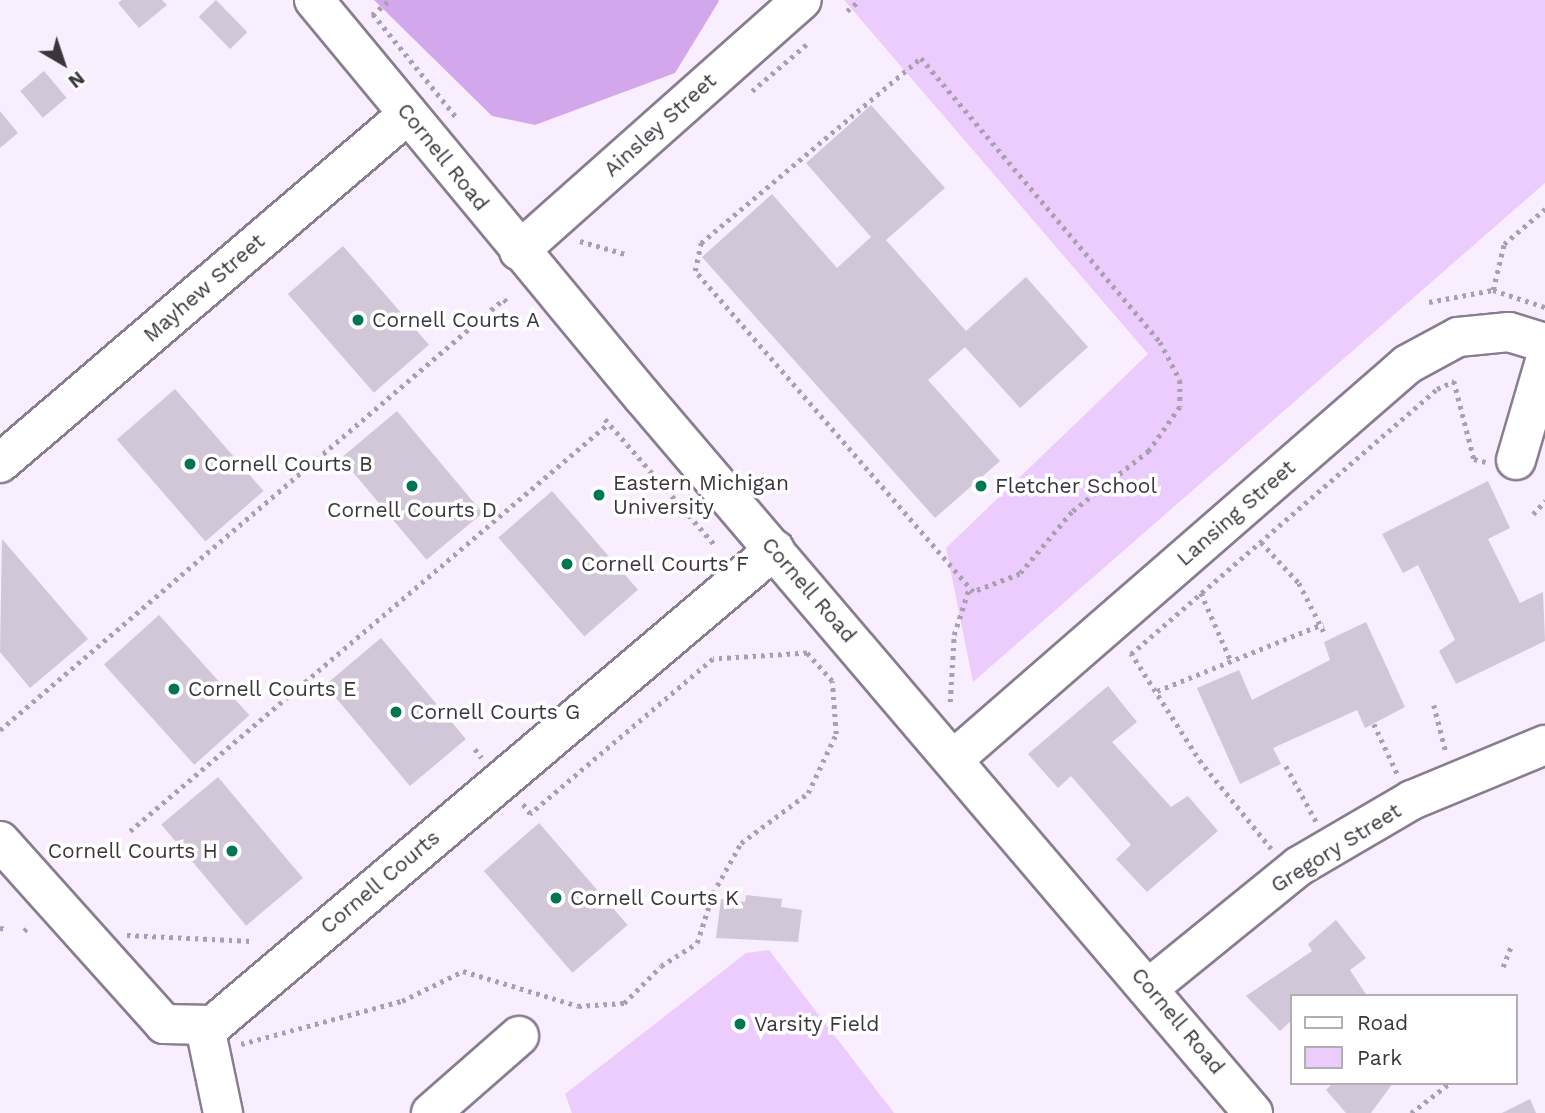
<!DOCTYPE html>
<style>
body{margin:0}
#map{position:relative;width:1545px;height:1113px;overflow:hidden;background:#f8eefe;font-family:"Work Sans",sans-serif}
div>[style]{position:absolute}
[style*='--x']{left:calc(var(--x)*1px);top:calc(var(--y)*1px);width:calc(var(--w)*1px);rotate:calc(var(--a)*1deg)}
.green>*{inset:0;background:#ecccfd}
.forest>*{inset:0;background:#d3a7eb}
.building>*{inset:0;background:#d2c6d9;transform-origin:0 0}
.path>*{height:4.5px;margin-top:-2.25px;transform-origin:0;background:repeating-linear-gradient(90deg,#a8a0ad 0 3.5px,transparent 0 8.5px)}
.roads{filter:drop-shadow(2px 0 #897d8f) drop-shadow(-2px 0 #897d8f) drop-shadow(0 2px #897d8f) drop-shadow(0 -2px #897d8f)}
.minor>*{height:38px;margin:-19px;padding:0 19px;transform-origin:19px;border-radius:19px;background:#fff}
.dots>*{width:19px;height:19px;translate:-50% -50%;box-sizing:border-box;border:4px solid #fff;border-radius:50%}
span{translate:-50% -50%;white-space:nowrap;text-align:center;line-height:1.15;-webkit-text-stroke:7px #fff;paint-order:stroke}
.street-label{font-size:21px;color:#3b363e}
.poi-label{font-size:21px;color:#3b363e}
.left{translate:0 -50%;text-align:left}
.right{translate:-100% -50%;text-align:right}
.legend{position:absolute;left:1290px;top:994px;width:228px;height:91px;box-sizing:border-box;background:#fff;border:2px solid #b1afb2;margin:0;padding:9px 12px;list-style:none;font-size:21px;color:#3b363e}
.legend li{display:flex;align-items:center;gap:14px;height:35px}
.legend b{width:35px;border:2px solid #b1afb2}
.north{position:absolute;left:28px;top:28px;width:70px;height:70px;-webkit-text-stroke:5px #fff;paint-order:stroke;rotate:141deg;font-size:19px;font-weight:700;line-height:28px;text-align:center;color:#3b363e}
.north::after{content:'';display:block;margin:auto;width:24px;height:32px;background:#3b363e;clip-path:polygon(50% 0,100% 100%,50% 72%,0 100%)}
</style>
<div id="map">
<div class="green">
<i style="clip-path:polygon(844px 0,1545px 0,1545px 183px,973px 682px,946px 548px,1148px 354px)"></i>
<i style="clip-path:polygon(769px 950px,894px 1113px,572px 1113px,565px 1094px,746px 953px)"></i>
</div>
<div class="forest">
<i style="clip-path:polygon(374px 0,718px 0,719px 1px,675px 73px,535px 125px,492px 116px)"></i>
</div>
<div class="building">
<i style="clip-path:polygon(122px 0,162px 0,167px 5px,139px 28px,118px 3px)"></i>
<i style="left:216px;top:0;width:45px;height:24px;rotate:46deg"></i>
<i style="left:44px;top:71px;width:35px;height:31px;rotate:50deg"></i>
<i style="clip-path:polygon(871px 105px,945px 188px,886px 240px,966px 331px,1026px 277px,1088px 347px,1020px 408px,965px 347px,928px 380px,1000px 461px,935px 518px,702px 257px,772px 194px,837px 268px,871px 237px,806px 163px)"></i>
<i style="clip-path:polygon(0 111px,18px 133px,0 148px)"></i>
<i style="left:343px;top:246px;width:131px;height:73px;rotate:49deg"></i>
<i style="left:175px;top:389px;width:135px;height:77px;rotate:49deg"></i>
<i style="left:397px;top:411px;width:133px;height:73px;rotate:50deg"></i>
<i style="clip-path:polygon(1488px 481px,1510px 528px,1488px 539px,1520px 603px,1543px 592px,1545px 641px,1456px 684px,1439px 651px,1455px 640px,1418px 565px,1403px 573px,1382px 534px)"></i>
<i style="left:552px;top:491px;width:131px;height:71px;rotate:49deg"></i>
<i style="clip-path:polygon(2px 539px,88px 639px,30px 688px,0 652px)"></i>
<i style="left:159px;top:615px;width:135px;height:74px;rotate:48deg"></i>
<i style="clip-path:polygon(1366px 622px,1405px 707px,1365px 728px,1357px 710px,1273px 748px,1281px 764px,1240px 784px,1197px 688px,1239px 670px,1252px 700px,1330px 660px,1324px 642px)"></i>
<i style="left:381px;top:638px;width:132px;height:73px;rotate:50deg"></i>
<i style="clip-path:polygon(1108px 686px,1137px 722px,1112px 742px,1171px 807px,1188px 796px,1218px 831px,1147px 892px,1116px 859px,1131px 845px,1071px 776px,1058px 788px,1028px 754px)"></i>
<i style="left:218px;top:777px;width:132px;height:74px;rotate:50deg"></i>
<i style="left:539px;top:823px;width:135px;height:73px;rotate:49deg"></i>
<i style="clip-path:polygon(746px 895px,782px 899px,781px 907px,802px 910px,798px 942px,716px 938px,721px 899px,745px 902px)"></i>
<i style="clip-path:polygon(1336px 920px,1366px 958px,1350px 970px,1367px 996px,1291px 996px,1291px 1021px,1280px 1031px,1246px 996px,1312px 951px,1308px 944px)"></i>
<i style="clip-path:polygon(1333px 1083px,1393px 1083px,1371px 1113px,1346px 1113px,1326px 1090px)"></i>
<i style="clip-path:polygon(1530px 1099px,1536px 1113px,1502px 1113px)"></i>
</div>
<div class="path">
<i style="--x:847;--y:11;--w:17;--a:-40"></i>
<i style="--x:373;--y:14;--w:134;--a:51.1"></i>
<i style="--x:372;--y:15;--w:23;--a:-40"></i>
<i style="--x:921;--y:58;--w:371;--a:49.9"></i>
<i style="--x:1160;--y:342;--w:43;--a:62.2"></i>
<i style="--x:1180;--y:380;--w:27;--a:90"></i>
<i style="--x:1180;--y:407;--w:54;--a:125.2"></i>
<i style="--x:1149;--y:451;--w:98;--a:141.6"></i>
<i style="--x:1072;--y:512;--w:81;--a:130"></i>
<i style="--x:1020;--y:574;--w:50;--a:159"></i>
<i style="--x:973;--y:592;--w:425;--a:-130.9"></i>
<i style="--x:695;--y:271;--w:29;--a:-78"></i>
<i style="--x:701;--y:243;--w:287;--a:-40.1"></i>
<i style="--x:752;--y:91;--w:74;--a:-40.6"></i>
<i style="--x:580;--y:241;--w:47;--a:16.1"></i>
<i style="--x:1493;--y:290;--w:47;--a:-76.6"></i>
<i style="--x:1504;--y:244;--w:54;--a:-40.5"></i>
<i style="--x:1429;--y:302;--w:65;--a:-10.6"></i>
<i style="--x:1493;--y:290;--w:55;--a:18.1"></i>
<i style="--x:605;--y:419;--w:166;--a:48.9"></i>
<i style="--x:1533;--y:514;--w:18;--a:-47"></i>
<i style="--x:1261;--y:542;--w:56;--a:47.2"></i>
<i style="--x:1299;--y:583;--w:59;--a:63"></i>
<i style="--x:1201;--y:593;--w:74;--a:66.2"></i>
<i style="--x:1157;--y:691;--w:179;--a:-22"></i>
<i style="--x:950;--y:702;--w:67;--a:-86.6"></i>
<i style="--x:954;--y:635;--w:49;--a:-72.3"></i>
<i style="--x:1434;--y:705;--w:49;--a:75.7"></i>
<i style="--x:1374;--y:724;--w:56;--a:64.8"></i>
<i style="--x:0;--y:730;--w:663;--a:-40.54"></i>
<i style="--x:504;--y:299;--w:6;--a:45"></i>
<i style="--x:475;--y:749;--w:11;--a:52"></i>
<i style="--x:1286;--y:766;--w:63;--a:61.4"></i>
<i style="--x:130;--y:831;--w:629;--a:-40.42"></i>
<i style="--x:1271;--y:849;--w:111;--a:-129.1"></i>
<i style="--x:1201;--y:763;--w:130;--a:-122.7"></i>
<i style="--x:1131;--y:654;--w:405;--a:-40.9"></i>
<i style="--x:1437;--y:389;--w:19;--a:-25"></i>
<i style="--x:1454;--y:381;--w:81;--a:75.6"></i>
<i style="--x:1474;--y:459;--w:12;--a:14"></i>
<i style="--x:0;--y:928;--w:7;--a:8"></i>
<i style="--x:24;--y:931;--w:6;--a:-45"></i>
<i style="--x:127;--y:935;--w:125;--a:2.7"></i>
<i style="--x:1503;--y:967;--w:25;--a:-69"></i>
<i style="--x:241;--y:1044;--w:167;--a:-15"></i>
<i style="--x:402;--y:1001;--w:68;--a:-26.2"></i>
<i style="--x:463;--y:971;--w:120;--a:16.9"></i>
<i style="--x:578;--y:1006;--w:46;--a:-3.7"></i>
<i style="--x:624;--y:1003;--w:52;--a:-45"></i>
<i style="--x:661;--y:966;--w:43;--a:-32.6"></i>
<i style="--x:697;--y:943;--w:52;--a:-72.3"></i>
<i style="--x:713;--y:893;--w:57;--a:-60.8"></i>
<i style="--x:741;--y:843;--w:84;--a:-36.7"></i>
<i style="--x:808;--y:793;--w:65;--a:-64.6"></i>
<i style="--x:836;--y:734;--w:53;--a:-94.3"></i>
<i style="--x:832;--y:681;--w:38;--a:-132"></i>
<i style="--x:807;--y:653;--w:94;--a:176.3"></i>
<i style="--x:713;--y:659;--w:240;--a:139.7"></i>
<i style="--x:530;--y:814;--w:15;--a:-127"></i>
<i style="--x:1411;--y:1113;--w:49;--a:-37.6"></i>
</div>
<div class="roads">
<div class="minor">
<i style="--x:314;--y:0;--w:514;--a:50.37"></i>
<i style="--x:642;--y:396;--w:942;--a:49.56"></i>
<i style="--x:519;--y:251;--w:378;--a:-41.6"></i>
<i style="--x:1516;--y:460;--w:103;--a:-73.7"></i>
<i style="--x:0;--y:463;--w:537;--a:-40.54"></i>
<i style="--x:955;--y:758;--w:600;--a:-41.02"></i>
<i style="--x:1408;--y:364;--w:57;--a:-28.4"></i>
<i style="--x:1458;--y:337;--w:51;--a:-5.6"></i>
<i style="--x:1509;--y:332;--w:38;--a:17"></i>
<i style="--x:0;--y:841;--w:246;--a:48.1"></i>
<i style="--x:164;--y:1024;--w:49;--a:1.2"></i>
<i style="--x:213;--y:1025;--w:736;--a:-40.26"></i>
<i style="--x:1150;--y:987;--w:192;--a:-39.1"></i>
<i style="--x:1299;--y:866;--w:131;--a:-30.3"></i>
<i style="--x:1412;--y:800;--w:144;--a:-22.5"></i>
<i style="--x:205;--y:1027;--w:88;--a:78.2"></i>
<i style="--x:431;--y:1113;--w:117;--a:-41.2"></i>
</div>
</div>
<div class="dots">
<i style="left:358px;top:320px;background:#007652"></i>
<i style="left:190px;top:464px;background:#007652"></i>
<i style="left:412px;top:486px;background:#007652"></i>
<i style="left:981px;top:486px;background:#007652"></i>
<i style="left:599px;top:495px;background:#007652"></i>
<i style="left:567px;top:564px;background:#007652"></i>
<i style="left:174px;top:689px;background:#007652"></i>
<i style="left:396px;top:712px;background:#007652"></i>
<i style="left:232px;top:851px;background:#007652"></i>
<i style="left:556px;top:898px;background:#007652"></i>
<i style="left:740px;top:1024px;background:#007652"></i>
</div>
<div class="street-label">
<span style="left:660px;top:125px;rotate:-42deg">Ainsley Street</span>
<span style="left:443px;top:157px;rotate:51deg">Cornell Road</span>
<span style="left:204px;top:288px;rotate:-41deg">Mayhew Street</span>
<span style="left:1236px;top:513px;rotate:-41deg">Lansing Street</span>
<span style="left:809px;top:590px;rotate:49deg">Cornell Road</span>
<span style="left:1336px;top:848px;rotate:-32deg">Gregory Street</span>
<span style="left:380px;top:882px;rotate:-40deg">Cornell Courts</span>
<span style="left:1178px;top:1021px;rotate:50deg">Cornell Road</span>
</div>
<div class="poi-label">
<span class="left" style="left:372px;top:320px">Cornell Courts A</span>
<span class="left" style="left:204px;top:464px">Cornell Courts B</span>
<span class="left" style="left:613px;top:495px">Eastern Michigan<br>University</span>
<span class="left" style="left:995px;top:486px">Fletcher School</span>
<span style="left:412px;top:510px">Cornell Courts D</span>
<span class="left" style="left:581px;top:564px">Cornell Courts F</span>
<span class="left" style="left:188px;top:689px">Cornell Courts E</span>
<span class="left" style="left:410px;top:712px">Cornell Courts G</span>
<span class="right" style="left:218px;top:851px">Cornell Courts H</span>
<span class="left" style="left:570px;top:898px">Cornell Courts K</span>
<span class="left" style="left:754px;top:1024px">Varsity Field</span>
</div>
<ul class="legend">
<li><b style="height:9px;background:#fff"></b>Road</li>
<li><b style="height:19px;background:#ecccfd"></b>Park</li>
</ul>
<div class="north">N</div>
</div>
